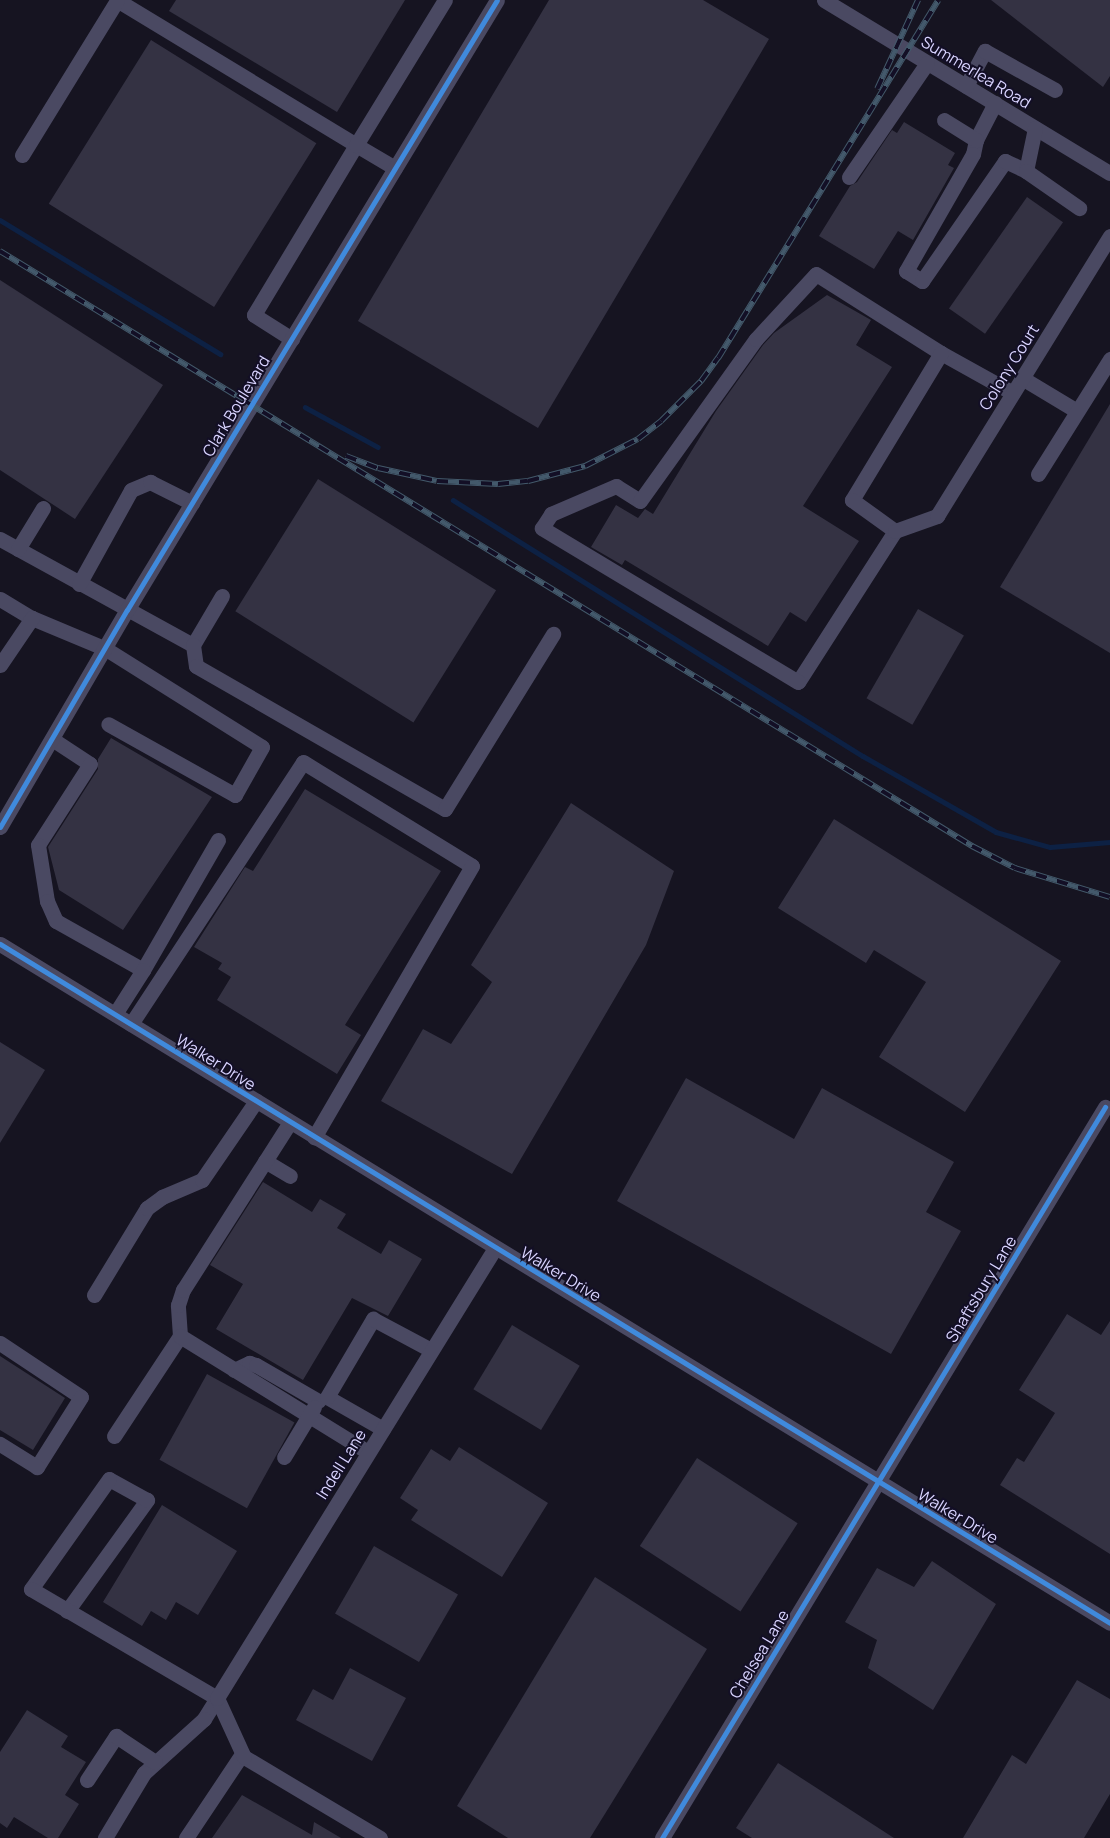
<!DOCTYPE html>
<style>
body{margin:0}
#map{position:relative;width:1110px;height:1838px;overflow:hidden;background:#161421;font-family:Manrope,sans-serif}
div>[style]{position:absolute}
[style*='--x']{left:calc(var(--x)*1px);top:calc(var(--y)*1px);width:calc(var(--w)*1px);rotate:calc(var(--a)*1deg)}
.stream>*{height:4.5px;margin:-2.25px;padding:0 2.25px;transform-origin:2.25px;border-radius:2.25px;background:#0d2144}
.building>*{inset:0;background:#343243;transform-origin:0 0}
.minor>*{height:15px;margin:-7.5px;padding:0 7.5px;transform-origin:7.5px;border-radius:7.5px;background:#4a4962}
.rail>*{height:5.5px;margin-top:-2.75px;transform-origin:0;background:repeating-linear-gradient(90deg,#130f26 0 11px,#43596b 0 22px);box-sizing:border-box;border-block:1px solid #43596b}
.cycleway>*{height:5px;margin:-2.5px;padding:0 2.5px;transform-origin:2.5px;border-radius:2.5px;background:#408adc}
span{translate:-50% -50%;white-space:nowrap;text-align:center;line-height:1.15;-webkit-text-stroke:4px #130f26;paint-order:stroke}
.street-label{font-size:16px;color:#d9d4ff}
</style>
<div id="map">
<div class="stream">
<i style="--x:0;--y:220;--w:258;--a:31.3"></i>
<i style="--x:305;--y:407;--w:83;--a:28.7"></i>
<i style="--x:453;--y:500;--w:483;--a:32"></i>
<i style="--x:863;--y:756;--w:153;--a:29.7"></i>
<i style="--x:996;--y:832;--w:56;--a:15.5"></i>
<i style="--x:1050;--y:847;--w:60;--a:-4.8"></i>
</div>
<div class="building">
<i style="clip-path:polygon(176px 0,405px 0,337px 112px,169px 11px)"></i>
<i style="clip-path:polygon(549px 0,703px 0,769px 39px,538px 428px,358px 321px)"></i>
<i style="clip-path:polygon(991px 0,1110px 0,1110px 76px,1103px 87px)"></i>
<i style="left:151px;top:40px;width:195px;height:193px;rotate:32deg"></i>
<i style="clip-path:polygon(904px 122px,955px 153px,948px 165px,954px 168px,913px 240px,898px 231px,874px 269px,819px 236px,850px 186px,857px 182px,892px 130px,897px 133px)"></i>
<i style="left:1027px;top:197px;width:44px;height:136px;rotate:35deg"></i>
<i style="clip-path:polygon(0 280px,163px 385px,75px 519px,0 470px)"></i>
<i style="clip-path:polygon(827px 295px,871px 320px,856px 345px,892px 367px,803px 506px,859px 541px,806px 622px,790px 612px,768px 646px,625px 560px,622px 565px,591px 547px,616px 505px,638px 518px,645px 509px,653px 514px,716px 411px,763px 345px,774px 333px)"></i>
<i style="clip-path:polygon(1110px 404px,1110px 653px,1000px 587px)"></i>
<i style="left:318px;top:479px;width:210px;height:156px;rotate:32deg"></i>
<i style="left:918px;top:609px;width:53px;height:103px;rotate:30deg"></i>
<i style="clip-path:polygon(111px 738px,212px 797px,123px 930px,59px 890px,48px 847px,98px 769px,98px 759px)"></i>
<i style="clip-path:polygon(305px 789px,441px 871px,345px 1025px,361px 1035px,337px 1074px,217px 1000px,231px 977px,218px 969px,222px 963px,194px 947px,245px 867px,253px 871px)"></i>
<i style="clip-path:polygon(571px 803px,674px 871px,646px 945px,512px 1174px,381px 1101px,423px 1029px,451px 1044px,492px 982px,471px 965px)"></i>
<i style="clip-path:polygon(834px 819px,1061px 961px,965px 1112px,879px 1057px,926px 982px,874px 950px,866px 963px,778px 908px)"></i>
<i style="clip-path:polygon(0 1042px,45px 1070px,0 1143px)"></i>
<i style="clip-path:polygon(686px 1078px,794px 1139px,822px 1088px,954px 1162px,926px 1212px,961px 1231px,891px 1354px,617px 1201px)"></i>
<i style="clip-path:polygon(263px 1182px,312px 1212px,320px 1199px,346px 1214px,337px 1228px,381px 1254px,389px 1240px,422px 1259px,388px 1316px,352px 1298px,303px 1380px,216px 1329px,243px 1284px,210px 1265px)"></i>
<i style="clip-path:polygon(1067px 1314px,1101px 1335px,1110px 1321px,1110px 1554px,1000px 1485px,1017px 1458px,1024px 1462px,1055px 1413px,1019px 1390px)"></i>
<i style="left:512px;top:1325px;width:79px;height:75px;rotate:31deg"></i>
<i style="clip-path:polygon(0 1356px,65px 1398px,33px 1450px,0 1430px)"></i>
<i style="left:207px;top:1374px;width:100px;height:98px;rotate:29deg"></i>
<i style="clip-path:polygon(459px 1447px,548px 1503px,502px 1577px,411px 1520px,418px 1510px,400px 1498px,431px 1449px,450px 1461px)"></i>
<i style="left:697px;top:1458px;width:120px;height:105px;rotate:33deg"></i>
<i style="clip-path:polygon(162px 1505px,237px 1551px,198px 1615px,176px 1602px,166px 1620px,151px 1611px,142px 1626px,103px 1602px)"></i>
<i style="left:374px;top:1546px;width:97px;height:78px;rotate:30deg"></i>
<i style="clip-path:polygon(932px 1561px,996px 1604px,933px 1710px,868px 1668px,877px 1640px,845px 1622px,877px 1568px,914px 1587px)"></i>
<i style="clip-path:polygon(595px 1577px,707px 1649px,590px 1838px,508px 1838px,457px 1806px)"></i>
<i style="clip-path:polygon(350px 1668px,406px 1698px,372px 1761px,296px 1720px,313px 1689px,333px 1700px)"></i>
<i style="clip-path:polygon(1077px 1680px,1110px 1699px,1110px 1794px,1084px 1838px,963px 1838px,1012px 1755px,1026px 1764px)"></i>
<i style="clip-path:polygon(27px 1710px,68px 1736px,61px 1747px,86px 1762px,65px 1795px,79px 1804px,58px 1838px,48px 1838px,14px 1817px,7px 1828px,0 1823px,0 1752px)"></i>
<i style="clip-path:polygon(778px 1763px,894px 1838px,752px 1838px,736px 1828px)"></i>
<i style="clip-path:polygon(242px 1795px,312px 1835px,314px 1822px,341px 1838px,212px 1838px)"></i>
</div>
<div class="minor">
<i style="--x:117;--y:0;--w:280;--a:31.2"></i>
<i style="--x:356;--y:145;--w:198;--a:121"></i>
<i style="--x:254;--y:315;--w:45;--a:32.3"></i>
<i style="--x:824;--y:0;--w:334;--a:31.2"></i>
<i style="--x:966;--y:86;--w:40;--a:-62"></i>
<i style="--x:985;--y:51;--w:80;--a:29.1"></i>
<i style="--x:995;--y:103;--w:42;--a:117.2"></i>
<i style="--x:976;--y:140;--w:14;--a:102"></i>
<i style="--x:973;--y:154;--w:135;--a:119.8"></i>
<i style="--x:906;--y:271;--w:19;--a:32"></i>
<i style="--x:922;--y:281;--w:146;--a:-55.3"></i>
<i style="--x:1005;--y:161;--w:23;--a:25"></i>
<i style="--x:944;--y:120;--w:38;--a:32"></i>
<i style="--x:1035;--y:128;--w:44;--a:101.8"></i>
<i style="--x:1026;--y:171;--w:65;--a:34.9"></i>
<i style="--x:22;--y:155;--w:180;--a:-58.4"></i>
<i style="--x:395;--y:168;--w:45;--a:-149.5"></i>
<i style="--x:356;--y:145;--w:170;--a:-58.5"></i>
<i style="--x:849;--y:177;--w:138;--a:-55.6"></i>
<i style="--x:941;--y:353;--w:82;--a:29.1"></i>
<i style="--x:1022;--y:378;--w:64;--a:31"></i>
<i style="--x:1038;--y:474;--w:136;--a:-57.9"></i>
<i style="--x:895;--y:531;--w:179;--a:122.7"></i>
<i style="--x:798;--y:682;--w:299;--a:-149"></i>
<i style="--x:542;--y:528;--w:17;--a:-57"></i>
<i style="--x:551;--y:514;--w:71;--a:-23.3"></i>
<i style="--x:616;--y:486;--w:28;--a:32"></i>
<i style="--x:640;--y:501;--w:199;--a:-54.4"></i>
<i style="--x:756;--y:339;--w:88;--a:-47.3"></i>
<i style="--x:816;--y:274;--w:148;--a:32.3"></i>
<i style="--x:941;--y:353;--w:172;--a:121.2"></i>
<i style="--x:852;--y:500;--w:53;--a:35.8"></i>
<i style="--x:895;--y:531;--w:45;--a:-19.7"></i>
<i style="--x:937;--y:516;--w:329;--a:-58.3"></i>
<i style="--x:0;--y:539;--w:220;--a:28.8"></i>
<i style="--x:193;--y:645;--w:57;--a:-59.4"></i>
<i style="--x:18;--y:549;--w:48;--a:-58.6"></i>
<i style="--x:79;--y:584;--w:107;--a:-61"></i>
<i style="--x:131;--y:490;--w:21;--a:-23"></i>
<i style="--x:150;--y:482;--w:47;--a:26.6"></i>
<i style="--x:0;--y:599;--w:37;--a:31"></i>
<i style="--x:32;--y:618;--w:80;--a:22.7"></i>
<i style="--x:106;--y:649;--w:184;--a:32.1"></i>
<i style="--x:262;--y:747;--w:55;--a:119.4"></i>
<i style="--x:235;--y:795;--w:145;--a:-150.8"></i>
<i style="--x:193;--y:645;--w:21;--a:82"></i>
<i style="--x:196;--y:666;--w:287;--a:29.9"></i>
<i style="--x:445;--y:809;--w:206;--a:-58.3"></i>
<i style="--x:0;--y:665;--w:57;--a:-55.8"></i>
<i style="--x:52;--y:739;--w:45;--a:33.3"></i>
<i style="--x:90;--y:764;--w:96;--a:122.7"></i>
<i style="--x:38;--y:845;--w:57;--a:80.9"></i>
<i style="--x:47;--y:901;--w:22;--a:66"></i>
<i style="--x:56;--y:921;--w:100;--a:29.4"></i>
<i style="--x:143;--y:970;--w:150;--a:-60"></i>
<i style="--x:0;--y:827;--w:251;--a:-59.7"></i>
<i style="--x:127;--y:610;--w:713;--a:-58.76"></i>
<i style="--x:0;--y:944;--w:1301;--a:31.45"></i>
<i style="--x:115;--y:1014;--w:52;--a:-57.5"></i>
<i style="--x:131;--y:1024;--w:313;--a:-56.7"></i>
<i style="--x:303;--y:762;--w:198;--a:31.6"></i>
<i style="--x:472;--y:866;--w:314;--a:120.2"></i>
<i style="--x:265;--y:1161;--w:29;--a:31"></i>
<i style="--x:94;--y:1295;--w:102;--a:-58.7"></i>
<i style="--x:147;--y:1208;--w:19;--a:-36"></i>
<i style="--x:162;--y:1197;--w:43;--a:-23"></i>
<i style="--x:202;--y:1180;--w:96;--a:-55.6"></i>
<i style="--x:180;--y:1336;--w:31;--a:-94"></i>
<i style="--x:178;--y:1305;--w:16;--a:-72"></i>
<i style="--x:183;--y:1290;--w:199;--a:-57.5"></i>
<i style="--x:0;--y:1343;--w:97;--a:33.7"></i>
<i style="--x:81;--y:1397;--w:83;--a:122.2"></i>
<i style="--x:37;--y:1467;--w:44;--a:-148.1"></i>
<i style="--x:234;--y:1370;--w:17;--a:-25"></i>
<i style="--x:249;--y:1363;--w:7;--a:16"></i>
<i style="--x:256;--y:1365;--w:72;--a:30.1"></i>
<i style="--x:383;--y:1429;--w:64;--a:-150.3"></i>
<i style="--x:327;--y:1397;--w:91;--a:-59.5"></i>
<i style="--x:373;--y:1319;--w:66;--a:28.1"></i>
<i style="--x:114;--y:1436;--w:120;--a:-56.6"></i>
<i style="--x:180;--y:1336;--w:221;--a:31.7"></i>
<i style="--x:284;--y:1457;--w:58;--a:-59"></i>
<i style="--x:67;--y:1611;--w:137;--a:-54.2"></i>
<i style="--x:147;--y:1500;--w:43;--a:-151.1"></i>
<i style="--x:109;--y:1479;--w:135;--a:125.3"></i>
<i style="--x:31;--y:1589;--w:216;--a:30.4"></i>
<i style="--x:217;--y:1698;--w:25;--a:122"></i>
<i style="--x:204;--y:1719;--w:81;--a:138"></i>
<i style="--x:144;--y:1773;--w:76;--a:121"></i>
<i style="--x:87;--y:1780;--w:53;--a:-56.6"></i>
<i style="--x:116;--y:1736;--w:47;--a:33.7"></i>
<i style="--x:186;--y:1838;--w:101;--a:-56.3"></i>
<i style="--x:380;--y:1838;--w:158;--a:-149.2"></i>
<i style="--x:244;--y:1757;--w:65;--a:-114.6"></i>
<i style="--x:217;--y:1698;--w:529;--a:-58.29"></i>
<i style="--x:662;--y:1838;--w:855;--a:-58.78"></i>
</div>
<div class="rail">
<i style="--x:877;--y:89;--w:98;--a:-65.3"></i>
<i style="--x:0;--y:251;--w:1140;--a:31.47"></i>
<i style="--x:972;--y:846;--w:48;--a:27.1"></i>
<i style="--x:1015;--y:868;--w:99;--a:17"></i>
<i style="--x:346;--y:456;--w:34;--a:21"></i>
<i style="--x:378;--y:468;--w:60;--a:12.4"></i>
<i style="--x:437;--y:481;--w:61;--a:2.8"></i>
<i style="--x:498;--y:484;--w:30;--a:-6"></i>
<i style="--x:528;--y:481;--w:59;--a:-14.7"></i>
<i style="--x:585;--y:466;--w:59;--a:-27"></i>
<i style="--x:638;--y:439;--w:29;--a:-38"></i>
<i style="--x:661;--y:421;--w:57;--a:-45"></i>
<i style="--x:701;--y:381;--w:29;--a:-54"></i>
<i style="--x:718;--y:358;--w:420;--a:-58.4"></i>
</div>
<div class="cycleway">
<i style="--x:0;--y:827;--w:251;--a:-59.7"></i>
<i style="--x:127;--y:610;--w:713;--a:-58.76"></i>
<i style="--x:0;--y:944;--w:1301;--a:31.45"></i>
<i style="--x:662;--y:1838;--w:855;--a:-58.78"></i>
</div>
<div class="street-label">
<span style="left:976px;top:72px;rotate:31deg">Summerlea Road</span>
<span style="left:1009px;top:367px;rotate:-58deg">Colony Court</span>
<span style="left:236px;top:406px;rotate:-59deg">Clark Boulevard</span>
<span style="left:216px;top:1062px;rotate:32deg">Walker Drive</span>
<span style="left:561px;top:1274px;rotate:31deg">Walker Drive</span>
<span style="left:981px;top:1289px;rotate:-59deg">Shaftsbury Lane</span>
<span style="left:341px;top:1464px;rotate:-58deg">Indell Lane</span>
<span style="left:958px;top:1516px;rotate:31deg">Walker Drive</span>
<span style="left:759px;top:1654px;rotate:-59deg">Chelsea Lane</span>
</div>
</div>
